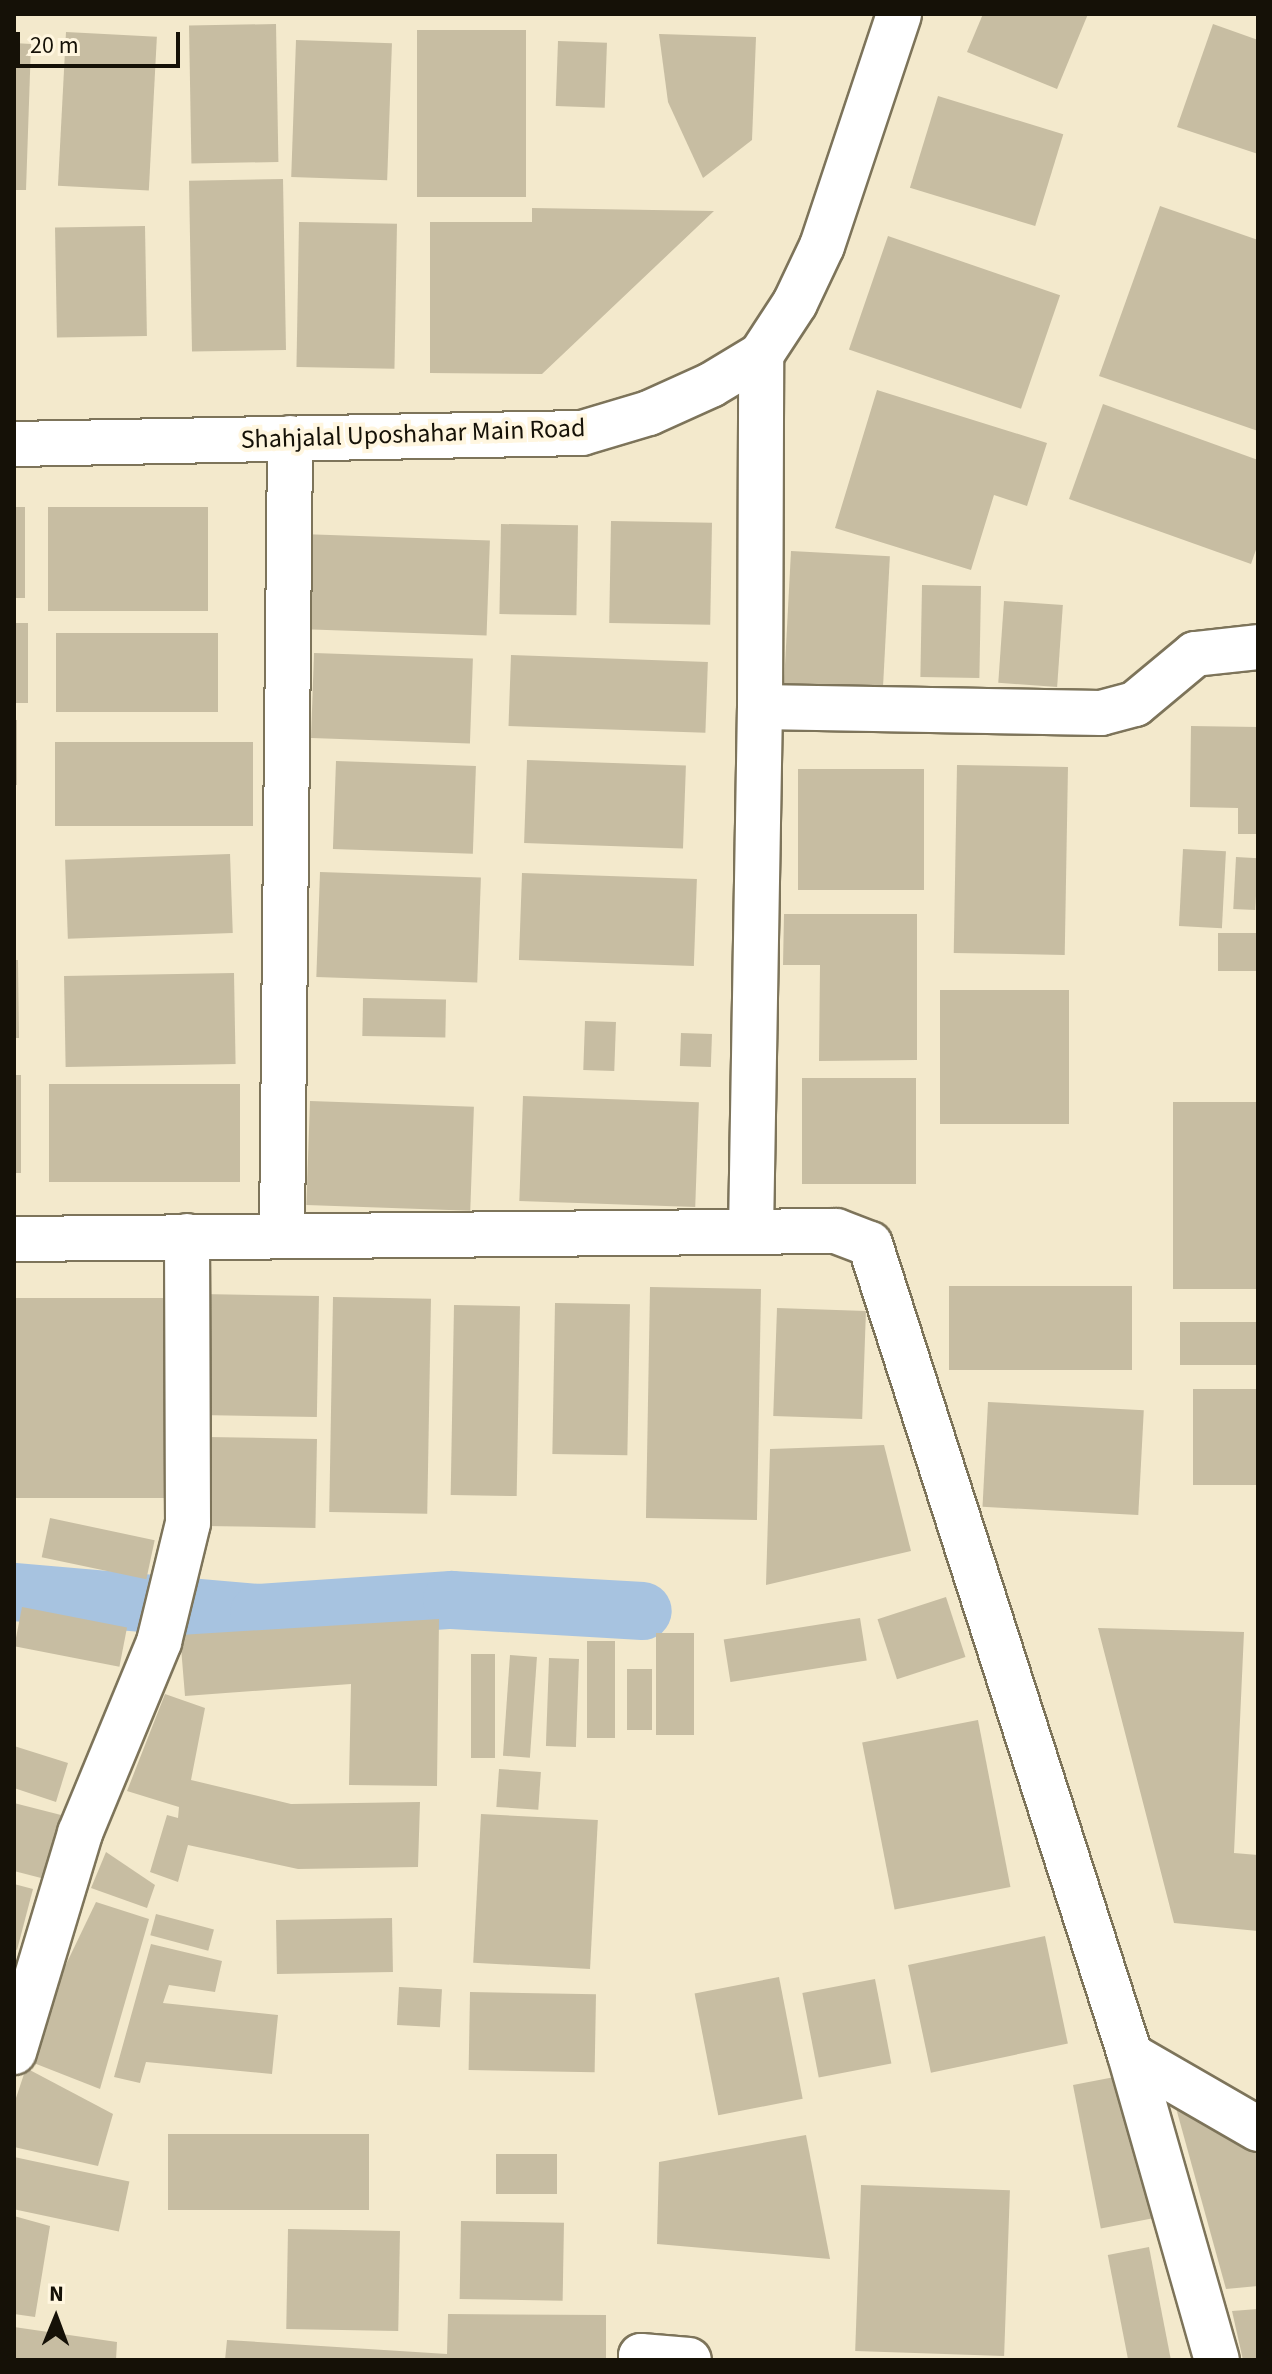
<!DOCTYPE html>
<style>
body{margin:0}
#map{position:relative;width:1272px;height:2374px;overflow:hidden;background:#f3e9cc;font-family:"Source Sans 3",sans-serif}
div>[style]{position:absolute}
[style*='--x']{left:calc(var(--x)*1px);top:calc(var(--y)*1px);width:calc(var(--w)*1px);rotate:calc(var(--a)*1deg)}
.canal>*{height:58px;margin:-29px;padding:0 29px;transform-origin:29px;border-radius:29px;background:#a7c3e0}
.building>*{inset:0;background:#c7bda2;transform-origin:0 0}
.roads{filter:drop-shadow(2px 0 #7d745a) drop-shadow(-2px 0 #7d745a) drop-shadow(0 2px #7d745a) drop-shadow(0 -2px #7d745a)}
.minor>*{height:44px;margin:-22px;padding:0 22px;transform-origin:22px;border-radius:22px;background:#fff}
.major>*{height:44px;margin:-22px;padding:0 22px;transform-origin:22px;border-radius:22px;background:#fff}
span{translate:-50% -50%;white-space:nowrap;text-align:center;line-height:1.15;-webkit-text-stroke:8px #fff6df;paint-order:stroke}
.street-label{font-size:26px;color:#151107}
.frame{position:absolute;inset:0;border:16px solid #151107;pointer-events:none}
.north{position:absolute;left:16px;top:2278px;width:80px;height:80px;-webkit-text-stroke:6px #fff6df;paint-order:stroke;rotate:1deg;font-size:22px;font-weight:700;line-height:32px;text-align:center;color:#151107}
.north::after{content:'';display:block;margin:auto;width:28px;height:36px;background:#151107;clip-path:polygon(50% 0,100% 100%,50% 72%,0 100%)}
.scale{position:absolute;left:16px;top:32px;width:164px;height:36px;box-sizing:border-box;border:4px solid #151107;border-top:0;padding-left:10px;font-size:24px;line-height:28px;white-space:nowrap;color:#151107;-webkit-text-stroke:6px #fff6df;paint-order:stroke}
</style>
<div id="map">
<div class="canal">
<i style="--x:14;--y:1592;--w:246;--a:4.9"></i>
<i style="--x:259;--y:1613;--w:193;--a:-3.9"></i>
<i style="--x:452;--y:1600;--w:191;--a:3.3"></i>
</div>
<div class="building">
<i style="clip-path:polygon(983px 14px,1088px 14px,1057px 89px,967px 52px)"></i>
<i style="left:276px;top:24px;width:138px;height:87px;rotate:89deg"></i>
<i style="clip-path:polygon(1213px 24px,1258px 40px,1258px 154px,1177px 127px)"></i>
<i style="left:526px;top:30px;width:167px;height:109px;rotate:90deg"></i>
<i style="left:66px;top:32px;width:91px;height:154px;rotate:3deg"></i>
<i style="clip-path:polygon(659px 34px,756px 37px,752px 140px,703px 178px,668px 102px)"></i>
<i style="left:296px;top:40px;width:96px;height:137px;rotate:2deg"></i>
<i style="left:558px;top:41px;width:49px;height:65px;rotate:2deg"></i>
<i style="clip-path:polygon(14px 43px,31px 44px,26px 190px,14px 190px)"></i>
<i style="left:938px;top:96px;width:131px;height:96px;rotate:17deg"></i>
<i style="left:283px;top:179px;width:171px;height:94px;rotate:89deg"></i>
<i style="clip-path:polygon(1160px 206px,1258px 240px,1258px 431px,1099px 376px)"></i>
<i style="clip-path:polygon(532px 208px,714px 211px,542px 374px,430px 373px,430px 222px,532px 222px)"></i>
<i style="left:299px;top:222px;width:98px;height:145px;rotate:1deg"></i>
<i style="left:145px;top:226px;width:110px;height:90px;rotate:89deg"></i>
<i style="left:888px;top:236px;width:182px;height:120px;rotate:19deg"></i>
<i style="clip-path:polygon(877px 390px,1047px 443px,1027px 506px,994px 495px,971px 570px,835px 528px)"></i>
<i style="clip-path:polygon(1103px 404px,1258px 460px,1258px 544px,1251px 564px,1069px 499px)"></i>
<i style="left:14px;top:507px;width:11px;height:91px"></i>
<i style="left:208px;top:507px;width:104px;height:160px;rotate:90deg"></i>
<i style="left:611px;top:521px;width:101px;height:102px;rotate:1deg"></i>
<i style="left:501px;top:524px;width:77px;height:90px;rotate:1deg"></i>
<i style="left:301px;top:534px;width:189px;height:95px;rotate:2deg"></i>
<i style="left:791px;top:551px;width:99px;height:138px;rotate:3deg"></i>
<i style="left:922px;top:585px;width:59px;height:92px;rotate:1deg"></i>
<i style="left:1004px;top:601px;width:59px;height:82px;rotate:4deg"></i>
<i style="left:14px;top:623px;width:14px;height:80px"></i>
<i style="left:218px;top:633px;width:79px;height:162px;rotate:90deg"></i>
<i style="left:314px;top:653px;width:159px;height:85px;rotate:2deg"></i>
<i style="left:511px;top:655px;width:197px;height:71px;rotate:2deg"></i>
<i style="left:14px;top:720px;width:3px;height:65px"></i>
<i style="clip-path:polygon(1191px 726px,1258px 727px,1258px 834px,1238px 834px,1238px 808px,1190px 807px)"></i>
<i style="left:253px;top:742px;width:84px;height:198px;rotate:90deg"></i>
<i style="left:527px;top:760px;width:159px;height:83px;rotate:2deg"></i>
<i style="left:336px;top:761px;width:140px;height:88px;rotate:2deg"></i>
<i style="left:957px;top:765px;width:111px;height:188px;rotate:1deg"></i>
<i style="left:798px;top:769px;width:126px;height:121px"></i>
<i style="left:1183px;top:849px;width:43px;height:77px;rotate:3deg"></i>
<i style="left:230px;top:854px;width:79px;height:165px;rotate:88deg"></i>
<i style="left:1236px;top:857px;width:22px;height:52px;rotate:3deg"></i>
<i style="left:320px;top:872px;width:161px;height:105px;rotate:2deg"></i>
<i style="left:522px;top:873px;width:175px;height:87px;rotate:2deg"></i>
<i style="clip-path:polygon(784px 914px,917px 914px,917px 1060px,819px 1061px,820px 965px,783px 965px)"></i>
<i style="left:1258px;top:933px;width:38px;height:40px;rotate:90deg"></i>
<i style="clip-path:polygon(14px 960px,18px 960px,19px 1038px,14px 1038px)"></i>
<i style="left:234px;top:973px;width:91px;height:170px;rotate:89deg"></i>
<i style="left:940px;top:990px;width:129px;height:134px"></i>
<i style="left:363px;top:998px;width:83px;height:38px;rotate:1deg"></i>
<i style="left:585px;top:1021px;width:31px;height:49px;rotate:2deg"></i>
<i style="left:681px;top:1033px;width:31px;height:33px;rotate:2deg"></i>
<i style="left:14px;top:1075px;width:7px;height:98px"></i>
<i style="left:802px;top:1078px;width:114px;height:106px"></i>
<i style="left:240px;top:1084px;width:98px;height:191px;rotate:90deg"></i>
<i style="left:523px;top:1096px;width:176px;height:105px;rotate:2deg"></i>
<i style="left:310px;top:1101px;width:164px;height:104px;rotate:2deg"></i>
<i style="left:1258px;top:1102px;width:187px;height:85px;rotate:90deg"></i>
<i style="left:949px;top:1286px;width:183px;height:84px"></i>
<i style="left:650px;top:1287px;width:111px;height:231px;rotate:1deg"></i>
<i style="left:201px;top:1294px;width:118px;height:121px;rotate:1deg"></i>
<i style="left:333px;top:1297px;width:98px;height:215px;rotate:1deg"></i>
<i style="left:14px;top:1298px;width:152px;height:200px"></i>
<i style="left:555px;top:1303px;width:75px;height:151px;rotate:1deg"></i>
<i style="left:454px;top:1305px;width:66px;height:190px;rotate:1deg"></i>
<i style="left:777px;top:1308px;width:89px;height:108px;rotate:2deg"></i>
<i style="left:1180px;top:1322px;width:78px;height:43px"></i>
<i style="left:1193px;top:1389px;width:65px;height:96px"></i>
<i style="left:988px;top:1402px;width:156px;height:105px;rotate:3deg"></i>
<i style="left:207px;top:1437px;width:110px;height:89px;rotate:1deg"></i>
<i style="clip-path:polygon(884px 1445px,911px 1551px,766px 1585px,770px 1449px)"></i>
<i style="left:50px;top:1518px;width:107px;height:40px;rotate:12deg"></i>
<i style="left:946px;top:1597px;width:63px;height:72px;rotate:72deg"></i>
<i style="left:22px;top:1607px;width:107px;height:40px;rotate:11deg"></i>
<i style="left:860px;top:1618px;width:43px;height:138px;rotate:81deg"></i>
<i style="clip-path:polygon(439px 1619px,437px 1786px,349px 1785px,351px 1684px,185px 1696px,180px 1635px)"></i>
<i style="clip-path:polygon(1098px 1628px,1244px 1632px,1234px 1853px,1258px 1855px,1258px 1931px,1174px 1923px)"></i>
<i style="left:656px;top:1633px;width:38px;height:102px"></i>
<i style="left:587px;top:1641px;width:28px;height:97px"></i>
<i style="left:471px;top:1654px;width:24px;height:104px"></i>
<i style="left:510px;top:1655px;width:27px;height:101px;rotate:4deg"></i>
<i style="left:549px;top:1658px;width:30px;height:88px;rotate:2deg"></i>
<i style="left:627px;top:1669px;width:25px;height:61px"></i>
<i style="clip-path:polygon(165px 1694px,205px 1708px,191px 1780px,291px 1804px,420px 1802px,418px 1867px,298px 1869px,188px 1845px,178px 1882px,150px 1872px,167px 1815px,178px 1818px,179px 1807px,127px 1791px)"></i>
<i style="left:978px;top:1720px;width:170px;height:118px;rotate:79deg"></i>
<i style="clip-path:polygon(14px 1746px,68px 1763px,56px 1802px,14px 1788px)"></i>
<i style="left:499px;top:1769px;width:42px;height:38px;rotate:4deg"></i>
<i style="clip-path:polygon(14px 1803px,61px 1815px,45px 1879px,14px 1871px)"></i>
<i style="left:481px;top:1814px;width:117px;height:149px;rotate:3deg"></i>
<i style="clip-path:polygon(106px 1852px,155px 1885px,147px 1908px,91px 1888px)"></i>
<i style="clip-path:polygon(14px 1884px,33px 1889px,17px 1950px,14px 1949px)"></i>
<i style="clip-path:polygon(96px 1902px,149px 1919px,100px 2089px,21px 2058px)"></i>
<i style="left:156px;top:1914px;width:60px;height:22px;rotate:15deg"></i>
<i style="left:392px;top:1918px;width:54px;height:116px;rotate:89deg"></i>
<i style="left:1045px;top:1936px;width:110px;height:140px;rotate:78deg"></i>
<i style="clip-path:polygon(151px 1944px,222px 1961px,215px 1992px,169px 1985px,163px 2003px,278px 2015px,272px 2074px,146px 2062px,140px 2083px,114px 2077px)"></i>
<i style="left:779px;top:1977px;width:124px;height:86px;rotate:79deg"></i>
<i style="left:875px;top:1979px;width:86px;height:74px;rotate:79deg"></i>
<i style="left:399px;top:1987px;width:43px;height:38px;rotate:3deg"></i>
<i style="left:470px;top:1992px;width:126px;height:78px;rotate:1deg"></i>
<i style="clip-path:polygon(26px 2068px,113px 2114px,98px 2166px,14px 2147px,14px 2104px)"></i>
<i style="left:1125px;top:2075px;width:146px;height:53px;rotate:79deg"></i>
<i style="clip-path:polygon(1176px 2108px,1258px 2154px,1258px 2286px,1226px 2289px)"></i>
<i style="left:168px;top:2134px;width:201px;height:76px"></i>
<i style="clip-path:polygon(806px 2135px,830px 2259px,657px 2244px,659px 2162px)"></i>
<i style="left:496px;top:2154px;width:61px;height:40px"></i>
<i style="left:14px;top:2157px;width:118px;height:51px;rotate:12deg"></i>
<i style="left:861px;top:2185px;width:149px;height:166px;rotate:2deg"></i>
<i style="clip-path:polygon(14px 2216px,50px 2226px,35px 2317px,14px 2314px)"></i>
<i style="left:461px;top:2221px;width:103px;height:78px;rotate:1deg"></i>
<i style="left:288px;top:2229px;width:112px;height:100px;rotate:1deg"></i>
<i style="left:1149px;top:2247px;width:115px;height:42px;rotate:79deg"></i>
<i style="clip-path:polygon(1258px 2309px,1258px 2360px,1243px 2360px,1232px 2311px)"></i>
<i style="clip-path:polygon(448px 2314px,606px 2315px,606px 2360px,225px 2360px,227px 2340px,447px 2354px)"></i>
<i style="clip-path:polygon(14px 2327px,117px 2342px,116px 2360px,14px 2360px)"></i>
</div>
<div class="roads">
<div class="minor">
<i style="--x:760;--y:707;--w:341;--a:1"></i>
<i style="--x:1101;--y:713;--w:35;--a:-15"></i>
<i style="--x:1135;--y:704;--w:78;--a:-39.8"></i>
<i style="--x:1195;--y:654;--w:63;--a:-6.3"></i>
<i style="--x:751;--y:1232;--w:525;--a:-89.02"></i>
<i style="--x:760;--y:707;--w:352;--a:-89.8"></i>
<i style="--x:282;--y:1234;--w:796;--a:-89.42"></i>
<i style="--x:14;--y:1239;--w:822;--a:-0.56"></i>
<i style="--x:836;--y:1231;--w:36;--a:21"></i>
<i style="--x:870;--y:1244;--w:852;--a:72.22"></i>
<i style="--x:1130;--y:2055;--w:317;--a:74.1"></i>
<i style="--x:14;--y:2052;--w:229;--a:-73.2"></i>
<i style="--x:80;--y:1833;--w:207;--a:-67.5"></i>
<i style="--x:159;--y:1642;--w:122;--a:-76.3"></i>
<i style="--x:188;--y:1523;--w:287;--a:-90.2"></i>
<i style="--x:1130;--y:2055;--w:148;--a:30"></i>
<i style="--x:641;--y:2360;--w:4;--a:-90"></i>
<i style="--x:641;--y:2356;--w:48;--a:4.8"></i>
</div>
<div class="major">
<i style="--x:14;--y:444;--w:568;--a:-1.11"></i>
<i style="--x:582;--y:433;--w:70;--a:-16.6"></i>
<i style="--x:649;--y:413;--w:68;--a:-24.3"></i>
<i style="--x:711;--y:385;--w:58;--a:-31"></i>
<i style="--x:761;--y:355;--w:62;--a:-56.8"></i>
<i style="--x:795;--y:303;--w:63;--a:-64.7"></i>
<i style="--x:822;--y:246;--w:244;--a:-71.6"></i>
</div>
</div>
<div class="street-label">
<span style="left:413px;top:434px;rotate:-2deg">Shahjalal Uposhahar Main Road</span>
</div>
<div class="frame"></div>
<div class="north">N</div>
<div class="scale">20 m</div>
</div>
